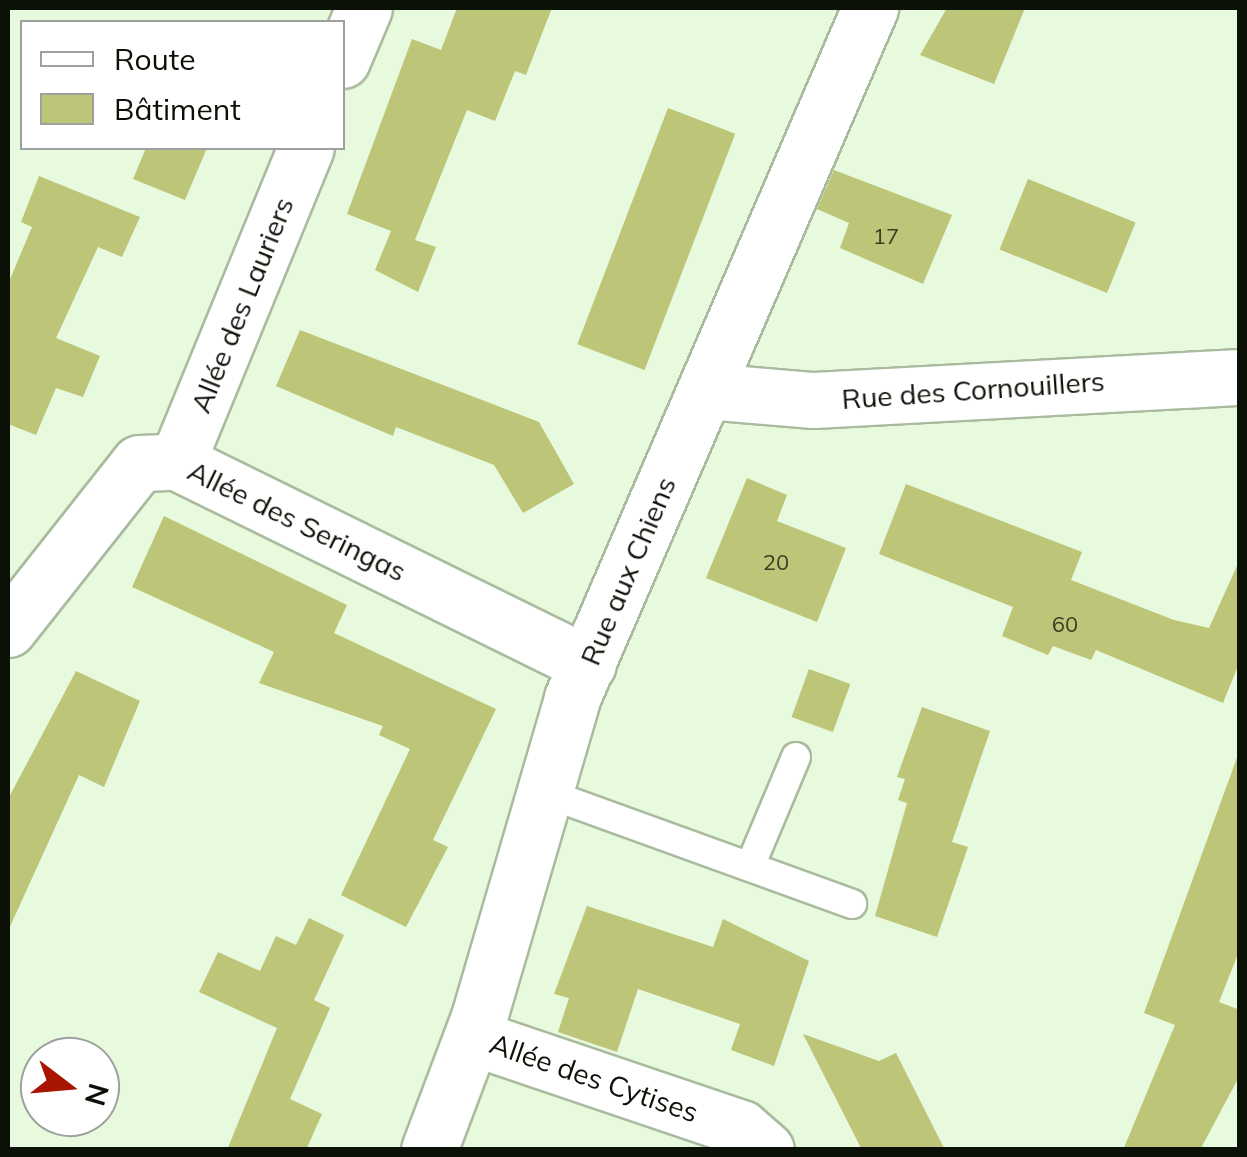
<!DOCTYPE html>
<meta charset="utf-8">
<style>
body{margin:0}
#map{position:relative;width:1247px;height:1157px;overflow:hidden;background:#e7fadd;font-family:Mulish,sans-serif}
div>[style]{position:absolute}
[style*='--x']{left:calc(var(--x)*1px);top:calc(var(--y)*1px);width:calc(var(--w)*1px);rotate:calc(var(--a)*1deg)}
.building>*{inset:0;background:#bdc578;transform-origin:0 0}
.roads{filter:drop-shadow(2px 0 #a9bb9f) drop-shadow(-2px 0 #a9bb9f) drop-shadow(0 2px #a9bb9f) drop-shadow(0 -2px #a9bb9f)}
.service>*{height:28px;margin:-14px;padding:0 14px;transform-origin:14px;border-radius:14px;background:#fff}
.minor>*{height:55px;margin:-27.5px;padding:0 27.5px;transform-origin:27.5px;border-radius:27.5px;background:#fff}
span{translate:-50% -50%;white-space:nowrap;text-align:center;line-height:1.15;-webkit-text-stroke:9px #fff;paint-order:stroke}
.number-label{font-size:22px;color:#383e23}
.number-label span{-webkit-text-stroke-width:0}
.street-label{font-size:28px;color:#0b1107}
.frame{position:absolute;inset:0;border:10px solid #0b1107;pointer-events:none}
.legend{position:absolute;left:20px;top:20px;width:325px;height:130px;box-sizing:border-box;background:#fff;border:2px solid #9da09c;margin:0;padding:12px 18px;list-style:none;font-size:30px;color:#0b1107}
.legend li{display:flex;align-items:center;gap:20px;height:50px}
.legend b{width:50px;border:2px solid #9da09c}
.north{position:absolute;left:20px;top:1037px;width:100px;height:100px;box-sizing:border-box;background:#fff;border:2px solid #9da09c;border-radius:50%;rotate:106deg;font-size:28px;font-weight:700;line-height:40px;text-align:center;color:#0b1107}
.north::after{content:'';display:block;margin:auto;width:35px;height:45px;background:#a71500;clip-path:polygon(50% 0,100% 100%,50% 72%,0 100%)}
</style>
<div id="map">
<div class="building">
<i style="clip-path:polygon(457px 8px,552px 8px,526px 75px,515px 71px,495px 121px,467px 110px,415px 240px,436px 247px,418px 292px,375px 270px,391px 231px,347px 214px,412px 39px,441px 50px)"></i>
<i style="clip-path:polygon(947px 8px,1025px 8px,994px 84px,920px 55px)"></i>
<i style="left:668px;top:108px;width:72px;height:253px;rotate:21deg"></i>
<i style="clip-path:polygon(146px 148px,207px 148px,185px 200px,133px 179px)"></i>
<i style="clip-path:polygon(834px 170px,952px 215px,923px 284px,840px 248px,849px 223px,817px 209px)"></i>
<i style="clip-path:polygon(39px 176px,140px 217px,122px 257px,98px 247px,56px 338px,100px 356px,83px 397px,56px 388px,36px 435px,8px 424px,8px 284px,32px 227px,21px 222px)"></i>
<i style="left:1028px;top:179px;width:116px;height:76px;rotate:22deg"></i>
<i style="clip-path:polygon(300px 330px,539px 422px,574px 484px,523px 513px,494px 465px,396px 427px,393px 436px,276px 386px)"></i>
<i style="clip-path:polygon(747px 478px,787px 495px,777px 521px,846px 548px,817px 622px,706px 578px)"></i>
<i style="clip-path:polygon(906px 484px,1082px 552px,1071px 580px,1174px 620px,1209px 628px,1240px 559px,1240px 661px,1223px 703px,1096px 650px,1091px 660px,1053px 646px,1048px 655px,1002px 636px,1013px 607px,879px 554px)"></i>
<i style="clip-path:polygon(164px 516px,347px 605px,334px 633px,496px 709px,433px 840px,448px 847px,406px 927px,341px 895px,410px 749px,379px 735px,383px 726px,259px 683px,274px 652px,132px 587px)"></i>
<i style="left:809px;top:669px;width:44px;height:51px;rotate:20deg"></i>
<i style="clip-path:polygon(76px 671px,140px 701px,104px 787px,79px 775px,8px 931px,8px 799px)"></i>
<i style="clip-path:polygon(922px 707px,990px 731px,952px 842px,968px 847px,937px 937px,875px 916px,907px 803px,898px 800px,905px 779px,897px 777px)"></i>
<i style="clip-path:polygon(1239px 752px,1240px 949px,1219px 1002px,1240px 1010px,1240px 1075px,1200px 1150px,1123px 1150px,1175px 1025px,1144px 1013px)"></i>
<i style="clip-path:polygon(587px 906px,713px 947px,723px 919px,809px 961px,774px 1066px,731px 1050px,740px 1024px,638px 989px,617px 1052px,558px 1032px,569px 998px,554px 994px)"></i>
<i style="clip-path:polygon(309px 918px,344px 935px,314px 1000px,330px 1008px,290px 1099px,322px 1114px,306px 1150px,227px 1150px,277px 1028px,199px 992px,218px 952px,260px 971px,276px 936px,296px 945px)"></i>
<i style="clip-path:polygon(803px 1034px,879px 1061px,896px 1053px,945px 1150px,862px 1150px)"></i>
</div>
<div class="roads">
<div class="service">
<i style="--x:540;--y:791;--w:332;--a:19.9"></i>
<i style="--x:751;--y:864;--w:116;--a:-67.2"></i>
</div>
<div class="minor">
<i style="--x:342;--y:60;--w:56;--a:-67.1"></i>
<i style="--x:706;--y:391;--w:108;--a:4.8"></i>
<i style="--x:814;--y:400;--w:427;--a:-3.1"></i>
<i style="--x:177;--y:462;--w:339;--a:-67.7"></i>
<i style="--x:8;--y:629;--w:211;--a:-51.7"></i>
<i style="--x:139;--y:463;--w:38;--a:-2"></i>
<i style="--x:177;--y:462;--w:458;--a:26.2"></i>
<i style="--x:472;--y:1037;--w:284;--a:18.7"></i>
<i style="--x:741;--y:1128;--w:33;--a:41"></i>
<i style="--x:429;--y:1150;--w:142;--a:-69.4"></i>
<i style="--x:479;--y:1017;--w:332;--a:-73.7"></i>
<i style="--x:572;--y:698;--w:752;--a:-66.64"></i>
</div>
</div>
<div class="number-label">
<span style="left:886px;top:237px">17</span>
<span style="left:776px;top:563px">20</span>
<span style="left:1065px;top:625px">60</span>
</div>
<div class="street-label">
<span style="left:242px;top:305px;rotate:-68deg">Allée des Lauriers</span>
<span style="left:973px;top:390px;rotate:-4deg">Rue des Cornouillers</span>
<span style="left:297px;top:521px;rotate:26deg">Allée des Seringas</span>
<span style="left:628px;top:571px;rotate:-67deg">Rue aux Chiens</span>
<span style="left:594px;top:1078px;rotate:19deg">Allée des Cytises</span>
</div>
<div class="frame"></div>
<ul class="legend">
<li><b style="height:12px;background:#fff"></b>Route</li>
<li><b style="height:28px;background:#bdc578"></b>Bâtiment</li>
</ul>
<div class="north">N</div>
</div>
